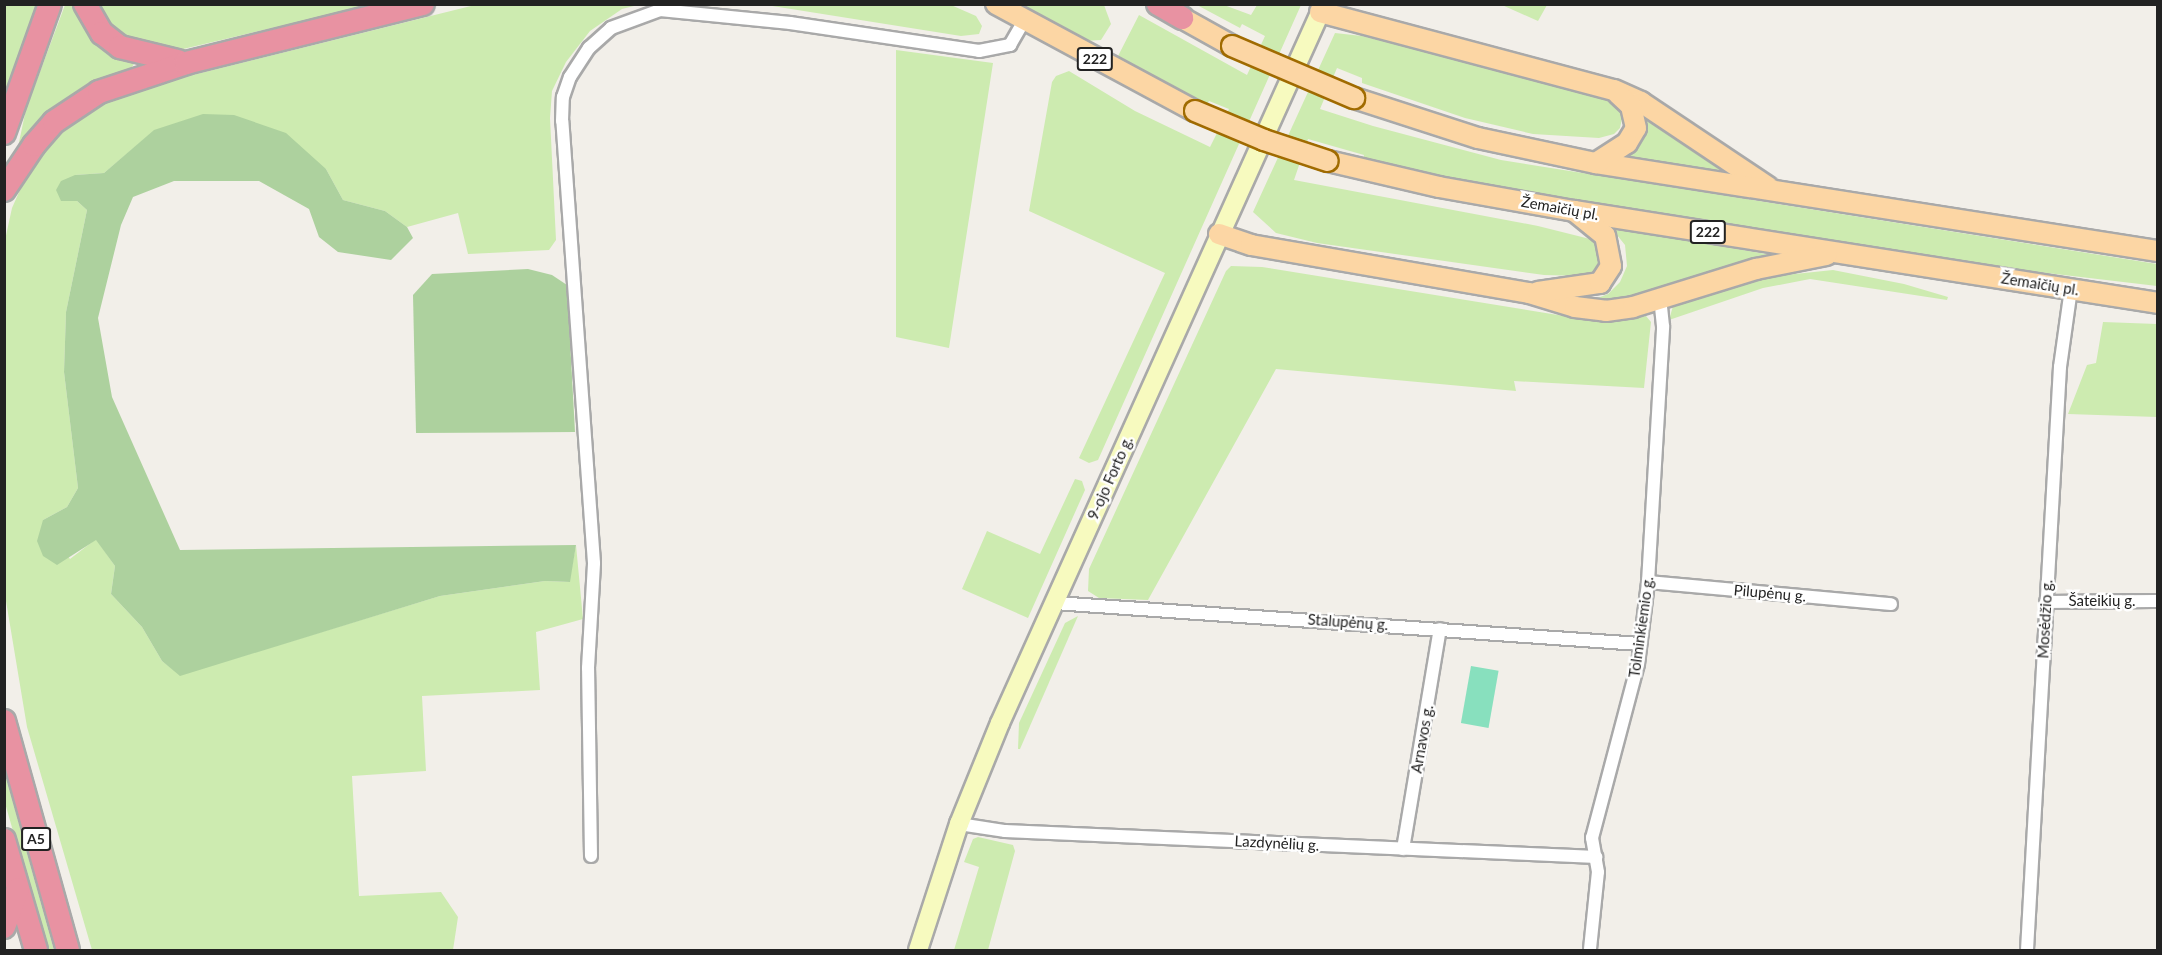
<!DOCTYPE html>
<meta charset="utf-8">
<style>
body{margin:0}
#map{position:relative;width:2162px;height:955px;overflow:hidden;background:#f2efe9;font-family:Lato,sans-serif}
div>[style]{position:absolute}
[style*='--x']{left:calc(var(--x)*1px);top:calc(var(--y)*1px);width:calc(var(--w)*1px);rotate:calc(var(--a)*1deg)}
.grass>*{inset:0;background:#cdebb0}
.forest>*{inset:0;background:#add19e}
.pitch>*{inset:0;background:#88e0be;transform-origin:0 0}
.roads{filter:drop-shadow(2px 0 #a9a9a9) drop-shadow(-2px 0 #a9a9a9) drop-shadow(0 2px #a9a9a9) drop-shadow(0 -2px #a9a9a9)}
.street>*{height:12px;margin:-6px;padding:0 6px;transform-origin:6px;border-radius:6px;background:#fff}
.secondary>*{height:18px;margin:-9px;padding:0 9px;transform-origin:9px;border-radius:9px;background:#f7fabf}
.primary>*{height:20px;margin:-10px;padding:0 10px;transform-origin:10px;border-radius:10px;background:#fcd6a4}
.highway>*{height:22px;margin:-11px;padding:0 11px;transform-origin:11px;border-radius:11px;background:#e892a2}
.bridges{filter:drop-shadow(2px 0 #a06b00) drop-shadow(-2px 0 #a06b00) drop-shadow(0 2px #a06b00) drop-shadow(0 -2px #a06b00)}
.primary-bridge>*{height:20px;margin:-10px;padding:0 10px;transform-origin:10px;border-radius:10px;background:#fcd6a4}
span{translate:-50% -50%;white-space:nowrap;text-align:center;line-height:1.15;-webkit-text-stroke:5px #fff;paint-order:stroke}
.shield-label span{padding:2px 4px;background:#fff;border:2px solid;border-radius:4px;-webkit-text-stroke-width:0}
.shield-label{font-size:14px;color:#222;font-weight:700}
.street-label{font-size:15px;color:#222}
.frame{position:absolute;inset:0;border:6px solid #222;pointer-events:none}
</style>
<div id="map">
<div class="grass">
<i style="clip-path:polygon(5px 4px,37px 5px,5px 96px,4px 5px)"></i>
<i style="clip-path:polygon(65px 5px,76px 5px,136px 61px,127px 74px,46px 118px,18px 147px,26px 109px)"></i>
<i style="clip-path:polygon(94px 5px,370px 5px,179px 50px,137px 45px,111px 28px)"></i>
<i style="clip-path:polygon(475px 5px,638px 5px,622px 9px,590px 31px,566px 62px,552px 91px,550px 118px,556px 240px,549px 250px,468px 254px,458px 213px,407px 227px,385px 211px,343px 200px,326px 169px,155px 130px,104px 173px,75px 175px,77px 201px,87px 210px,66px 312px,64px 372px,78px 488px,67px 507px,43px 520px,70px 559px,96px 539px,115px 566px,111px 594px,142px 627px,162px 661px,180px 675px,440px 596px,545px 581px,569px 582px,576px 545px,583px 619px,536px 632px,540px 690px,422px 696px,426px 771px,352px 776px,359px 896px,441px 892px,458px 917px,453px 950px,92px 950px,27px 727px,5px 595px,5px 240px,12px 208px,31px 165px,61px 130px,95px 107px,152px 85px)"></i>
<i style="clip-path:polygon(766px 5px,951px 5px,976px 16px,982px 26px,979px 34px,961px 36px)"></i>
<i style="clip-path:polygon(1021px 5px,1104px 5px,1111px 24px,1101px 40px,1084px 41px)"></i>
<i style="clip-path:polygon(1197px 5px,1224px 5px,1251px 15px,1257px 5px,1301px 5px,1098px 460px,1089px 463px,1079px 458px,1165px 273px,1029px 211px,1052px 82px,1056px 76px,1069px 71px,1135px 111px,1210px 147px,1229px 109px,1209px 101px,1207px 105px,1117px 58px,1139px 15px,1247px 75px,1265px 36px,1242px 24px,1240px 28px)"></i>
<i style="clip-path:polygon(1502px 5px,1547px 5px,1538px 21px)"></i>
<i style="clip-path:polygon(1335px 33px,1362px 36px,1588px 92px,1618px 103px,1623px 114px,1620px 128px,1614px 134px,1599px 138px,1533px 134px,1465px 118px,1362px 83px,1362px 78px,1337px 68px,1320px 109px,1373px 126px,1501px 160px,2157px 264px,2157px 286px,1997px 267px,1476px 184px,1363px 159px,1364px 155px,1308px 139px,1294px 180px,1538px 226px,1590px 239px,1599px 245px,1602px 257px,1597px 270px,1583px 276px,1544px 275px,1317px 243px,1276px 233px,1253px 212px)"></i>
<i style="clip-path:polygon(896px 50px,993px 63px,949px 348px,896px 337px)"></i>
<i style="clip-path:polygon(1648px 114px,1734px 175px,1628px 157px,1642px 140px)"></i>
<i style="clip-path:polygon(1613px 230px,1627px 230px,1778px 256px,1746px 261px,1640px 297px,1596px 305px,1587px 302px,1608px 294px,1620px 282px,1627px 266px,1625px 245px)"></i>
<i style="clip-path:polygon(1231px 266px,1262px 267px,1601px 322px,1646px 316px,1651px 322px,1644px 388px,1514px 381px,1516px 391px,1276px 369px,1148px 600px,1099px 598px,1088px 591px,1089px 569px,1226px 271px)"></i>
<i style="clip-path:polygon(1833px 270px,1904px 284px,1948px 297px,1947px 300px,1810px 279px,1763px 288px,1669px 320px,1673px 306px,1748px 279px)"></i>
<i style="clip-path:polygon(2103px 322px,2157px 324px,2157px 417px,2068px 414px,2087px 365px,2096px 363px)"></i>
<i style="clip-path:polygon(1075px 479px,1082px 481px,1085px 490px,1028px 618px,962px 589px,987px 531px,1040px 554px)"></i>
<i style="clip-path:polygon(1078px 616px,1020px 749px,1018px 749px,1019px 723px,1065px 623px)"></i>
<i style="clip-path:polygon(4px 769px,6px 777px,54px 950px,47px 950px,5px 803px)"></i>
<i style="clip-path:polygon(978px 837px,1013px 845px,1015px 851px,988px 950px,954px 950px,979px 867px,964px 862px,973px 839px)"></i>
</div>
<div class="forest">
<i style="clip-path:polygon(203px 114px,234px 115px,286px 133px,326px 169px,343px 200px,385px 211px,407px 227px,413px 238px,391px 260px,338px 252px,319px 237px,309px 209px,259px 181px,174px 181px,133px 197px,121px 225px,98px 318px,112px 397px,180px 550px,576px 545px,570px 582px,545px 581px,440px 596px,180px 676px,162px 661px,142px 627px,111px 594px,115px 566px,96px 540px,57px 565px,43px 556px,37px 541px,43px 520px,67px 507px,78px 488px,64px 372px,66px 312px,87px 210px,77px 201px,61px 201px,56px 190px,61px 181px,75px 175px,104px 173px,154px 130px)"></i>
<i style="clip-path:polygon(528px 269px,552px 275px,567px 285px,575px 432px,416px 433px,413px 295px,432px 274px)"></i>
</div>
<div class="pitch">
<i style="left:1471px;top:666px;width:28px;height:58px;rotate:10deg"></i>
</div>
<div class="roads">
<div class="street">
<i style="--x:1648;--y:582;--w:244;--a:5.2"></i>
<i style="--x:2046;--y:602;--w:112;--a:-0.5"></i>
<i style="--x:1055;--y:603;--w:586;--a:4.01"></i>
<i style="--x:959;--y:824;--w:47;--a:8.7"></i>
<i style="--x:1005;--y:831;--w:592;--a:2.52"></i>
<i style="--x:1403;--y:849;--w:223;--a:-80.5"></i>
<i style="--x:591;--y:856;--w:188;--a:-90.9"></i>
<i style="--x:588;--y:668;--w:105;--a:-86.7"></i>
<i style="--x:594;--y:563;--w:443;--a:-94.1"></i>
<i style="--x:562;--y:121;--w:24;--a:-88"></i>
<i style="--x:563;--y:97;--w:21;--a:-71"></i>
<i style="--x:570;--y:77;--w:35;--a:-57"></i>
<i style="--x:589;--y:48;--w:30;--a:-42"></i>
<i style="--x:611;--y:28;--w:52;--a:-20.2"></i>
<i style="--x:660;--y:10;--w:131;--a:5.7"></i>
<i style="--x:790;--y:23;--w:191;--a:8.4"></i>
<i style="--x:979;--y:51;--w:32;--a:-11"></i>
<i style="--x:1010;--y:45;--w:28;--a:-60"></i>
<i style="--x:1590;--y:949;--w:77;--a:-84.1"></i>
<i style="--x:1598;--y:872;--w:35;--a:-100"></i>
<i style="--x:1592;--y:838;--w:180;--a:-75.2"></i>
<i style="--x:1638;--y:664;--w:83;--a:-83"></i>
<i style="--x:1648;--y:582;--w:256;--a:-86.6"></i>
<i style="--x:1663;--y:326;--w:27;--a:-96"></i>
<i style="--x:2027;--y:950;--w:584;--a:-86.76"></i>
<i style="--x:2060;--y:367;--w:79;--a:-82"></i>
</div>
<div class="secondary">
<i style="--x:918;--y:950;--w:133;--a:-72"></i>
<i style="--x:959;--y:824;--w:109;--a:-67.9"></i>
<i style="--x:1000;--y:723;--w:789;--a:-65.74"></i>
</div>
<div class="primary">
<i style="--x:996;--y:4;--w:226;--a:28.3"></i>
<i style="--x:1320;--y:12;--w:304;--a:14.9"></i>
<i style="--x:1614;--y:90;--w:30;--a:24"></i>
<i style="--x:1641;--y:102;--w:153;--a:33.8"></i>
<i style="--x:1182;--y:18;--w:57;--a:29.2"></i>
<i style="--x:1354;--y:98;--w:130;--a:17.9"></i>
<i style="--x:1478;--y:138;--w:121;--a:12"></i>
<i style="--x:1596;--y:163;--w:569;--a:8.9"></i>
<i style="--x:1328;--y:161;--w:114;--a:13.2"></i>
<i style="--x:1439;--y:187;--w:137;--a:10.1"></i>
<i style="--x:1574;--y:211;--w:591;--a:8.95"></i>
<i style="--x:1596;--y:163;--w:37;--a:-33"></i>
<i style="--x:1627;--y:143;--w:17;--a:-59"></i>
<i style="--x:1636;--y:128;--w:23;--a:-103"></i>
<i style="--x:1631;--y:106;--w:18;--a:-137"></i>
<i style="--x:1219;--y:234;--w:34;--a:19"></i>
<i style="--x:1251;--y:245;--w:282;--a:9.8"></i>
<i style="--x:1529;--y:293;--w:48;--a:16.9"></i>
<i style="--x:1575;--y:307;--w:31;--a:7"></i>
<i style="--x:1606;--y:311;--w:27;--a:-8"></i>
<i style="--x:1633;--y:307;--w:129;--a:-17.2"></i>
<i style="--x:1756;--y:269;--w:72;--a:-11.2"></i>
<i style="--x:1538;--y:292;--w:63;--a:-8.3"></i>
<i style="--x:1600;--y:283;--w:20;--a:-57"></i>
<i style="--x:1611;--y:266;--w:31;--a:-101"></i>
<i style="--x:1605;--y:236;--w:40;--a:-141"></i>
</div>
<div class="highway">
<i style="--x:85;--y:4;--w:34;--a:60"></i>
<i style="--x:102;--y:33;--w:23;--a:38"></i>
<i style="--x:120;--y:47;--w:60;--a:13.6"></i>
<i style="--x:1158;--y:4;--w:28;--a:30"></i>
<i style="--x:4;--y:133;--w:137;--a:-70.4"></i>
<i style="--x:4;--y:190;--w:54;--a:-56.3"></i>
<i style="--x:34;--y:145;--w:30;--a:-49"></i>
<i style="--x:54;--y:122;--w:54;--a:-33.7"></i>
<i style="--x:99;--y:92;--w:92;--a:-18.4"></i>
<i style="--x:186;--y:63;--w:244;--a:-14"></i>
<i style="--x:4;--y:721;--w:238;--a:74.4"></i>
<i style="--x:4;--y:840;--w:115;--a:73.8"></i>
<i style="--x:4;--y:927;--w:40;--a:-69.8"></i>
</div>
</div>
<div class="bridges">
<div class="primary-bridge">
<i style="--x:1232;--y:46;--w:133;--a:23.1"></i>
<i style="--x:1195;--y:111;--w:75;--a:22.8"></i>
<i style="--x:1264;--y:140;--w:67;--a:18.2"></i>
</div>
</div>
<div class="shield-label">
<span style="left:1095px;top:59px">222</span>
<span style="left:1708px;top:232px">222</span>
<span style="left:36px;top:839px">A5</span>
</div>
<div class="street-label">
<span style="left:1560px;top:208px;rotate:10deg">Žemaičių pl.</span>
<span style="left:2040px;top:284px;rotate:9deg">Žemaičių pl.</span>
<span style="left:1110px;top:478px;rotate:-66deg">9-ojo Forto g.</span>
<span style="left:1770px;top:593px;rotate:5deg">Pilupėnų g.</span>
<span style="left:2102px;top:601px">Šateikių g.</span>
<span style="left:2045px;top:619px;rotate:-87deg">Mosėdžio g.</span>
<span style="left:1348px;top:622px;rotate:4deg">Stalupėnų g.</span>
<span style="left:1641px;top:627px;rotate:-82deg">Tolminkiemio g.</span>
<span style="left:1422px;top:739px;rotate:-80deg">Arnavos g.</span>
<span style="left:1277px;top:843px;rotate:3deg">Lazdynėlių g.</span>
</div>
<div class="frame"></div>
</div>
